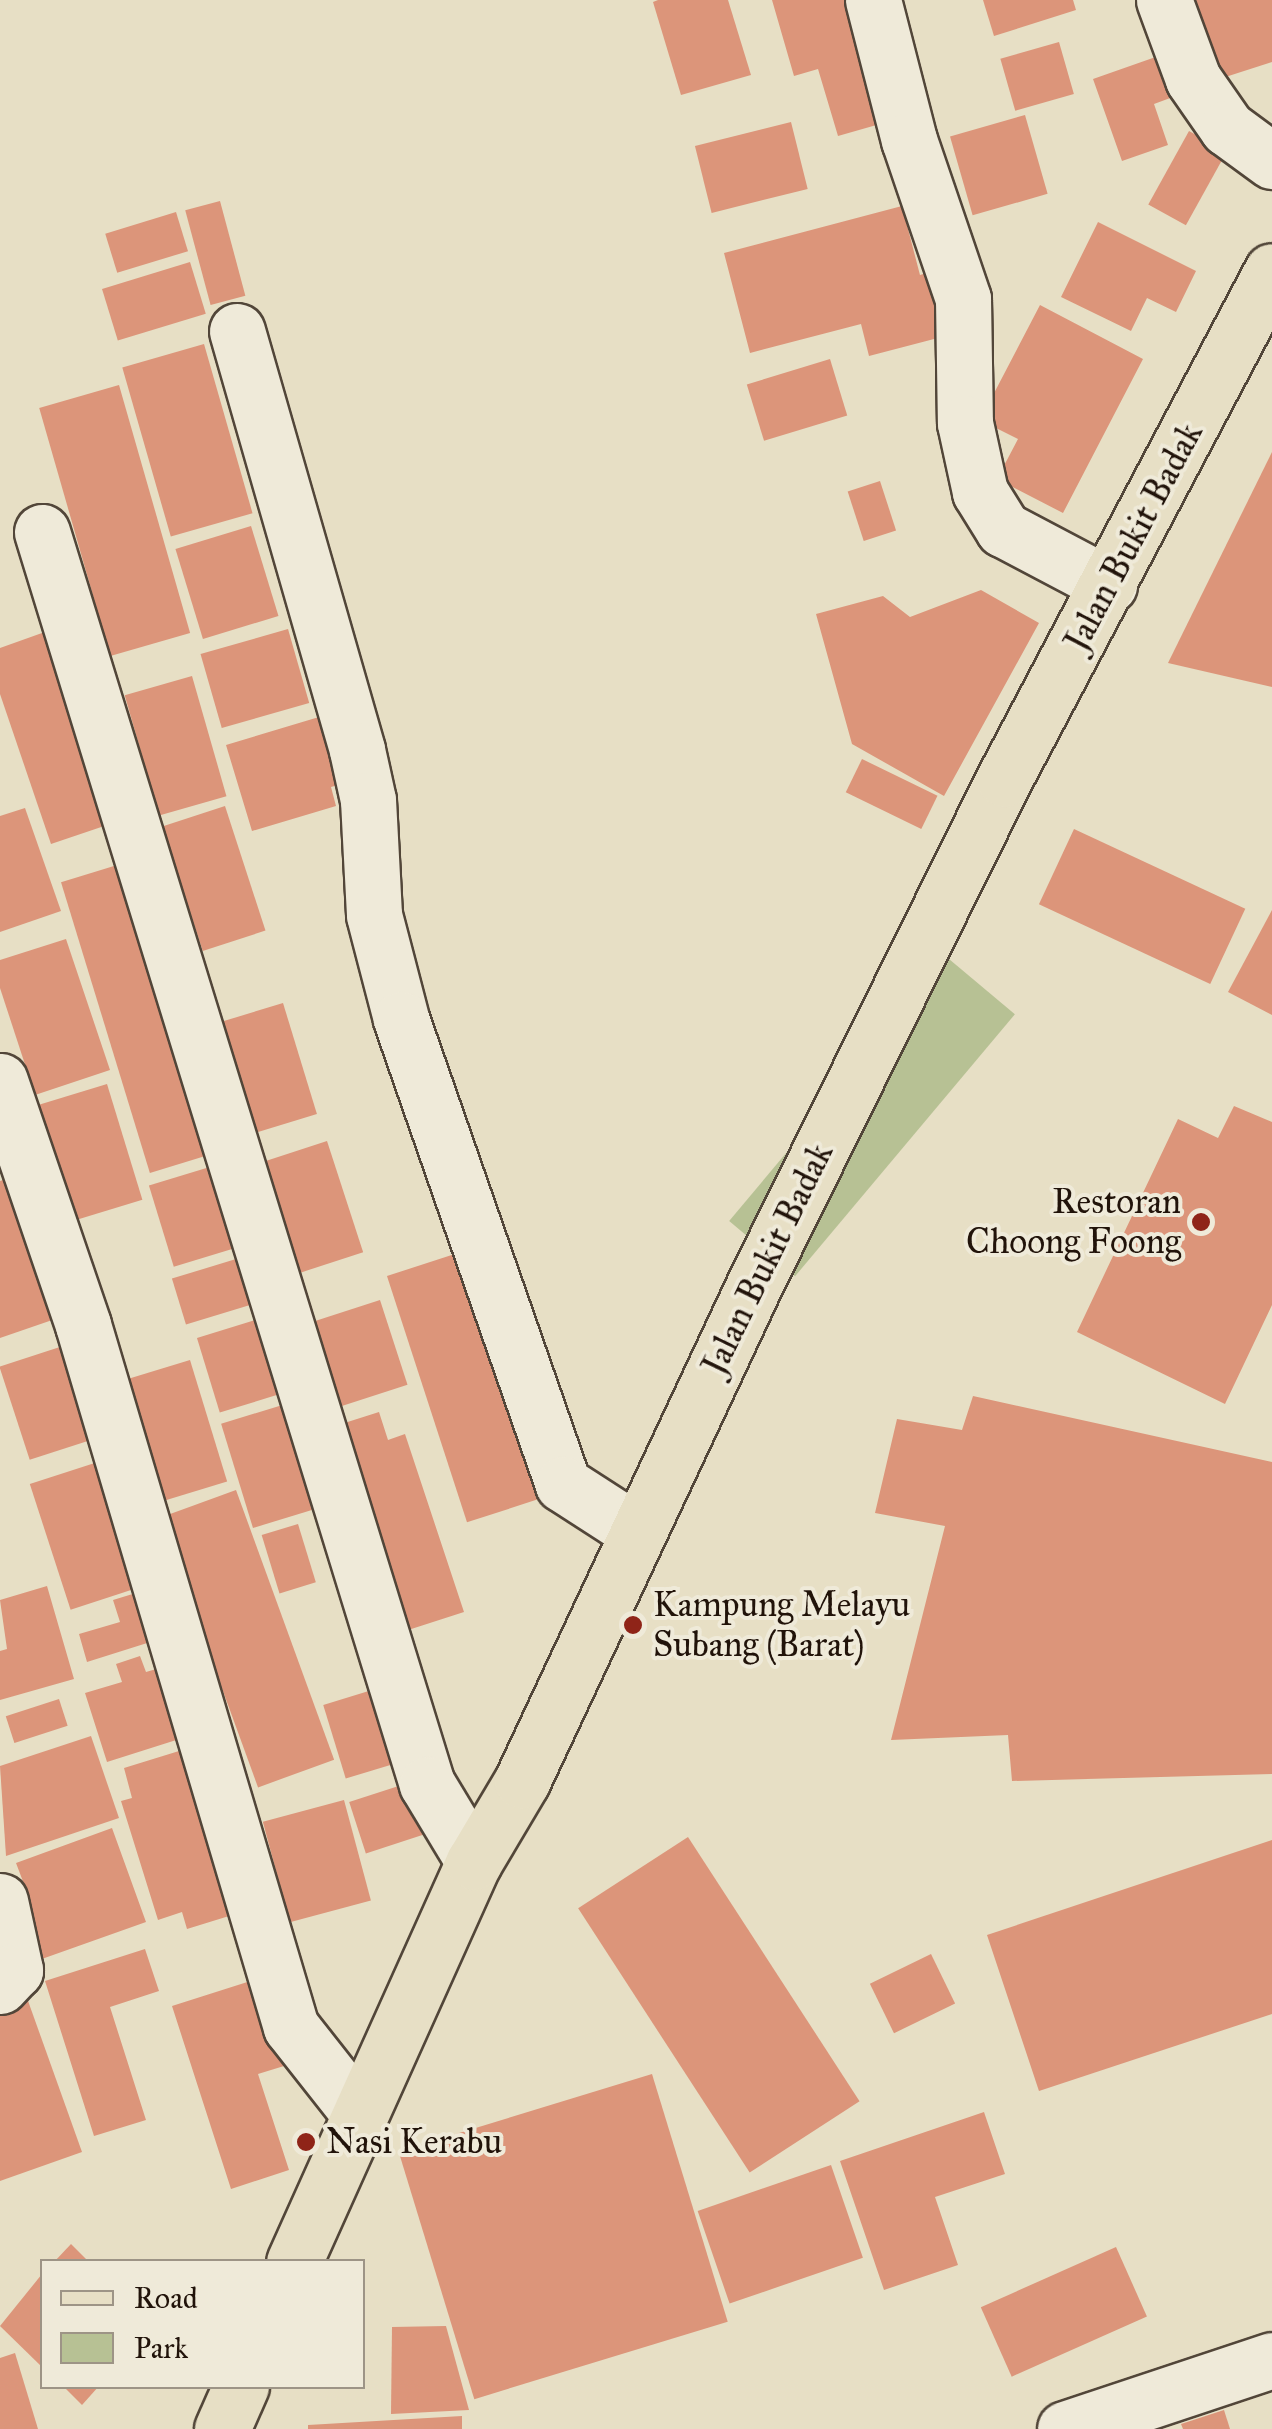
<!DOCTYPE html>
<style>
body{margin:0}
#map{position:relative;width:1272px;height:2429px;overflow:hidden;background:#e7dfc5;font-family:"IM FELL Great Primer",serif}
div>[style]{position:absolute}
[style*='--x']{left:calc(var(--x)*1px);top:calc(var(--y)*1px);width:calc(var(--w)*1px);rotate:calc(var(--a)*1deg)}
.green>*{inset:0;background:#b7c194;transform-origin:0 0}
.building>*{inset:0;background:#dc957a;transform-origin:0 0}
.roads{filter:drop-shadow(2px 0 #524639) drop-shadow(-2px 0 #524639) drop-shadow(0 2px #524639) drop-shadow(0 -2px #524639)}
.minor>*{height:55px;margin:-27.5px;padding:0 27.5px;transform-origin:27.5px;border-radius:27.5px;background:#efead9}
.major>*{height:55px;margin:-27.5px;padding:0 27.5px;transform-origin:27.5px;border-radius:27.5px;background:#e7dfc5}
.dots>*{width:28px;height:28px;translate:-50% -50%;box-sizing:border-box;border:5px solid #efead9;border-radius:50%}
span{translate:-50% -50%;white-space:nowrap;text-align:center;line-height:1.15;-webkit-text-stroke:8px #efead9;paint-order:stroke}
.street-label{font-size:35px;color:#21130a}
.poi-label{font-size:35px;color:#21130a}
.right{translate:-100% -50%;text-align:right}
.left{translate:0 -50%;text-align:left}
.legend{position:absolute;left:40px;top:2259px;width:325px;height:130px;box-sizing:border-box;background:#efead9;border:2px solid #9d9486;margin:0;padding:12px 18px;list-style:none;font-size:30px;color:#21130a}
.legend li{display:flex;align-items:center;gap:20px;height:50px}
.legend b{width:50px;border:2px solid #9d9486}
</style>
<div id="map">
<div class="green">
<i style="left:949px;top:959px;width:86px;height:342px;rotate:40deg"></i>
</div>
<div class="building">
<i style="clip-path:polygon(658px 0,728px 0,751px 75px,681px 95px,653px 2px)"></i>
<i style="clip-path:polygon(772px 0,852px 0,887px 122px,838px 136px,818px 69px,794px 76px)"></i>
<i style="clip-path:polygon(983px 0,1073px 0,1076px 10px,994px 36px)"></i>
<i style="clip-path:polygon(1188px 0,1272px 0,1272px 62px,1213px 81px)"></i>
<i style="left:1059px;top:42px;width:54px;height:61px;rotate:74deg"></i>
<i style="clip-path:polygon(1167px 53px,1181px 94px,1154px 104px,1168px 145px,1122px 161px,1093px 79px)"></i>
<i style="left:1025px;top:115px;width:82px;height:78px;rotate:74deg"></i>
<i style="left:791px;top:122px;width:69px;height:99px;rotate:76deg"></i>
<i style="left:1189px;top:131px;width:43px;height:84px;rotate:29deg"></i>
<i style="left:220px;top:201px;width:98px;height:36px;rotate:75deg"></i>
<i style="clip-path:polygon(902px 206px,920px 275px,940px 269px,957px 333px,869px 356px,861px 324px,750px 353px,724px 253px)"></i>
<i style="left:176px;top:212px;width:41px;height:74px;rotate:73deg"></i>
<i style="clip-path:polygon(1098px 222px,1196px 271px,1176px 312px,1147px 298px,1131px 331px,1061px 297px)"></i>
<i style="left:190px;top:262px;width:54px;height:92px;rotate:73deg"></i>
<i style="clip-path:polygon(1040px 305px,1143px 359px,1063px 513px,997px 479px,1018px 439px,980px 420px)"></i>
<i style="left:204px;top:344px;width:176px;height:85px;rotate:74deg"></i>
<i style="left:830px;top:359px;width:59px;height:87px;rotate:73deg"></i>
<i style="left:119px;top:385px;width:258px;height:83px;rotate:74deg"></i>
<i style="clip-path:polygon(1272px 452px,1272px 687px,1168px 663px)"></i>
<i style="left:880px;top:481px;width:52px;height:34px;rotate:72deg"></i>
<i style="left:251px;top:526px;width:94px;height:79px;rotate:73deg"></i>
<i style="clip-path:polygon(981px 590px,1039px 623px,944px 796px,852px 744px,816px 614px,883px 596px,910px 617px)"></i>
<i style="clip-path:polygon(56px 628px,122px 820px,51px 844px,0 694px,0 648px)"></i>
<i style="left:288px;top:629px;width:77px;height:91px;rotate:74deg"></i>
<i style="left:192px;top:676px;width:125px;height:70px;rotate:74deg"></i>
<i style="clip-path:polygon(329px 714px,349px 782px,331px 787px,336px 806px,252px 831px,226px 745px)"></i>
<i style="left:862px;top:759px;width:84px;height:37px;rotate:26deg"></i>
<i style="left:225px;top:806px;width:131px;height:66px;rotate:72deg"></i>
<i style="clip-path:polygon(25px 808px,61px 911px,0 932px,0 816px)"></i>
<i style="left:1074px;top:829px;width:189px;height:83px;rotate:25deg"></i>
<i style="left:127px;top:862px;width:304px;height:69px;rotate:73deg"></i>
<i style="clip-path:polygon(1272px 910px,1272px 1015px,1228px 992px)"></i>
<i style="clip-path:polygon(66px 939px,110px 1070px,35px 1095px,0 988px,0 960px)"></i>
<i style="left:283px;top:1003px;width:116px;height:67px;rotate:73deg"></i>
<i style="left:107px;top:1084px;width:121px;height:72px;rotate:73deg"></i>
<i style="clip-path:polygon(1234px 1106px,1272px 1122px,1272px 1305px,1225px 1404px,1077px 1332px,1178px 1119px,1218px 1138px)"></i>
<i style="left:327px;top:1141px;width:117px;height:66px;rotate:72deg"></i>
<i style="left:213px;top:1166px;width:85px;height:67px;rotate:73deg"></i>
<i style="clip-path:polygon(12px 1177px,61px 1317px,0 1338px,0 1181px)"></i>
<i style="left:464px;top:1251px;width:259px;height:81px;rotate:72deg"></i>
<i style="left:236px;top:1259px;width:48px;height:67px;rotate:73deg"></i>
<i style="left:380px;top:1300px;width:89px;height:69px;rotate:72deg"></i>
<i style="left:262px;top:1318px;width:78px;height:68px;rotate:73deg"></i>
<i style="left:66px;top:1345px;width:98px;height:70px;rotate:72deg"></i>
<i style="left:190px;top:1360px;width:127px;height:78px;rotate:73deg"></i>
<i style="clip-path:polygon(973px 1396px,1272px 1462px,1272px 1774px,1012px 1781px,1008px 1735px,891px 1740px,945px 1526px,875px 1513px,897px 1419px,962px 1430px)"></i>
<i style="left:289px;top:1403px;width:109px;height:71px;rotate:73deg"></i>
<i style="clip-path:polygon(379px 1412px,388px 1440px,405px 1434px,464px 1612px,402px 1632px,335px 1426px)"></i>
<i style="left:104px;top:1460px;width:132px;height:78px;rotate:72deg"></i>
<i style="left:236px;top:1490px;width:287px;height:81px;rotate:70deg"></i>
<i style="left:298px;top:1524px;width:61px;height:38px;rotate:73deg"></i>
<i style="clip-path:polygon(47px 1586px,74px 1679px,0 1700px,0 1651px,7px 1649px,0 1600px)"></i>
<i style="clip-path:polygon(149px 1589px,163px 1638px,87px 1662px,79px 1634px,120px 1622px,113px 1600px)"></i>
<i style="clip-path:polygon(140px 1656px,146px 1672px,170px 1665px,192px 1735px,107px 1762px,85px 1693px,122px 1682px,116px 1664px)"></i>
<i style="left:372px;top:1690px;width:77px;height:51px;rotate:73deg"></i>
<i style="left:59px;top:1699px;width:28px;height:56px;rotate:72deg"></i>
<i style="clip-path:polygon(91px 1736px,119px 1818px,6px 1856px,0 1766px)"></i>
<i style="clip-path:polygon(192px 1747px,242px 1912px,187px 1929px,182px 1912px,158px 1920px,121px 1801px,132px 1798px,124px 1768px)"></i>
<i style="left:411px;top:1782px;width:54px;height:65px;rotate:72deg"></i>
<i style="left:344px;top:1800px;width:104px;height:84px;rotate:75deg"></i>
<i style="clip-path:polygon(112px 1828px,146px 1922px,39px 1960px,16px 1896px,27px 1892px,16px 1863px)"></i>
<i style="left:688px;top:1837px;width:315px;height:131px;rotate:57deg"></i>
<i style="clip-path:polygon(1272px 1840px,1272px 2014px,1039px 2091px,987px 1935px)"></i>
<i style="clip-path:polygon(145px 1949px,159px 1991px,110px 2007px,146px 2120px,94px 2136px,45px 1981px)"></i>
<i style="left:931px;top:1954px;width:55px;height:68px;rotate:64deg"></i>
<i style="clip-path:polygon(269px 1975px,297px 2062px,258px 2074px,289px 2170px,231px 2189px,172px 2006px)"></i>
<i style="clip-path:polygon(27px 1998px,82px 2152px,0 2181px,0 2008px)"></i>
<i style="left:652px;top:2074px;width:259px;height:265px;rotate:73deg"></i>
<i style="clip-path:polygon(984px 2112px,1005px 2174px,935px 2197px,958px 2265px,884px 2290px,840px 2161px)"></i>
<i style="left:831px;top:2165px;width:98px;height:141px;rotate:71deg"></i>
<i style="clip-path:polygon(71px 2244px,89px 2262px,54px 2262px)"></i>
<i style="left:1116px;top:2247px;width:76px;height:148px;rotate:66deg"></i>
<i style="clip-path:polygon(42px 2274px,42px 2367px,0 2326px)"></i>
<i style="clip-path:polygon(446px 2326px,469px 2410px,391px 2414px,392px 2327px)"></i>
<i style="clip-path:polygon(15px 2353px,38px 2429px,0 2429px,0 2358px)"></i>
<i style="clip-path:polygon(63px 2386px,99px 2386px,82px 2405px)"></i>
<i style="clip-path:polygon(1224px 2410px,1230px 2429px,1183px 2429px,1181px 2424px)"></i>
<i style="clip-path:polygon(462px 2416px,462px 2429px,308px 2429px,308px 2425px)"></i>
</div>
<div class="roads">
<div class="minor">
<i style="--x:873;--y:0;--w:145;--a:75.6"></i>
<i style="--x:909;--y:140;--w:168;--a:71.2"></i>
<i style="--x:963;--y:299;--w:124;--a:89.1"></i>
<i style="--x:965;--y:423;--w:71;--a:77.7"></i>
<i style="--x:980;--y:492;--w:44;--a:58.1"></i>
<i style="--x:1003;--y:529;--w:120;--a:27.8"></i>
<i style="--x:1164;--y:0;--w:84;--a:69.8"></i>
<i style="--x:1193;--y:79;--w:60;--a:55.2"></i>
<i style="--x:1227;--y:128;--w:56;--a:36.3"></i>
<i style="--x:237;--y:331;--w:436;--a:74"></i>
<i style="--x:357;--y:750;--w:51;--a:77.6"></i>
<i style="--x:368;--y:800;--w:115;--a:87"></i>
<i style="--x:374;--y:915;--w:107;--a:75.4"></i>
<i style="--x:401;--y:1019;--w:492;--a:70.8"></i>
<i style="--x:563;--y:1484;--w:87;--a:32.8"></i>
<i style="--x:42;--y:532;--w:1310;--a:72.91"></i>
<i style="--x:427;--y:1784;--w:91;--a:58.9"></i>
<i style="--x:0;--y:1081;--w:258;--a:71.2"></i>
<i style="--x:83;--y:1325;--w:732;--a:73.5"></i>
<i style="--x:291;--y:2027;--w:107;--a:51.8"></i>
<i style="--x:0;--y:1901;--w:71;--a:77.7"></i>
<i style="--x:15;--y:1970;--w:22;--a:133"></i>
<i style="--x:1065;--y:2429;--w:218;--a:-18.4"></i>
</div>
<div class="major">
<i style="--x:294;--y:2262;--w:439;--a:-65.8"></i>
<i style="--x:474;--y:1862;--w:94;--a:-59.3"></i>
<i style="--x:522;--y:1781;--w:552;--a:-64.92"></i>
<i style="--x:756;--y:1281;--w:560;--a:-63.71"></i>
<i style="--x:1004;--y:779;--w:574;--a:-62.19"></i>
<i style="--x:222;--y:2429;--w:47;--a:-66.2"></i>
</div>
</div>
<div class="dots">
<i style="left:1201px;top:1222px;background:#8f2418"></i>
<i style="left:633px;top:1625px;background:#8f2418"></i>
<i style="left:306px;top:2142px;background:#8f2418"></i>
</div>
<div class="street-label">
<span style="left:1134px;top:537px;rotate:-62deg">Jalan Bukit Badak</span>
<span style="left:768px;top:1259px;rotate:-64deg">Jalan Bukit Badak</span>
</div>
<div class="poi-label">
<span class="right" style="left:1181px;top:1222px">Restoran<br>Choong Foong</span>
<span class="left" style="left:653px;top:1625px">Kampung Melayu<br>Subang (Barat)</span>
<span class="left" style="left:326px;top:2142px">Nasi Kerabu</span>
</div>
<ul class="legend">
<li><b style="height:12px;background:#e7dfc5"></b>Road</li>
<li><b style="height:28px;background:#b7c194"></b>Park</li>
</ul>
</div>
